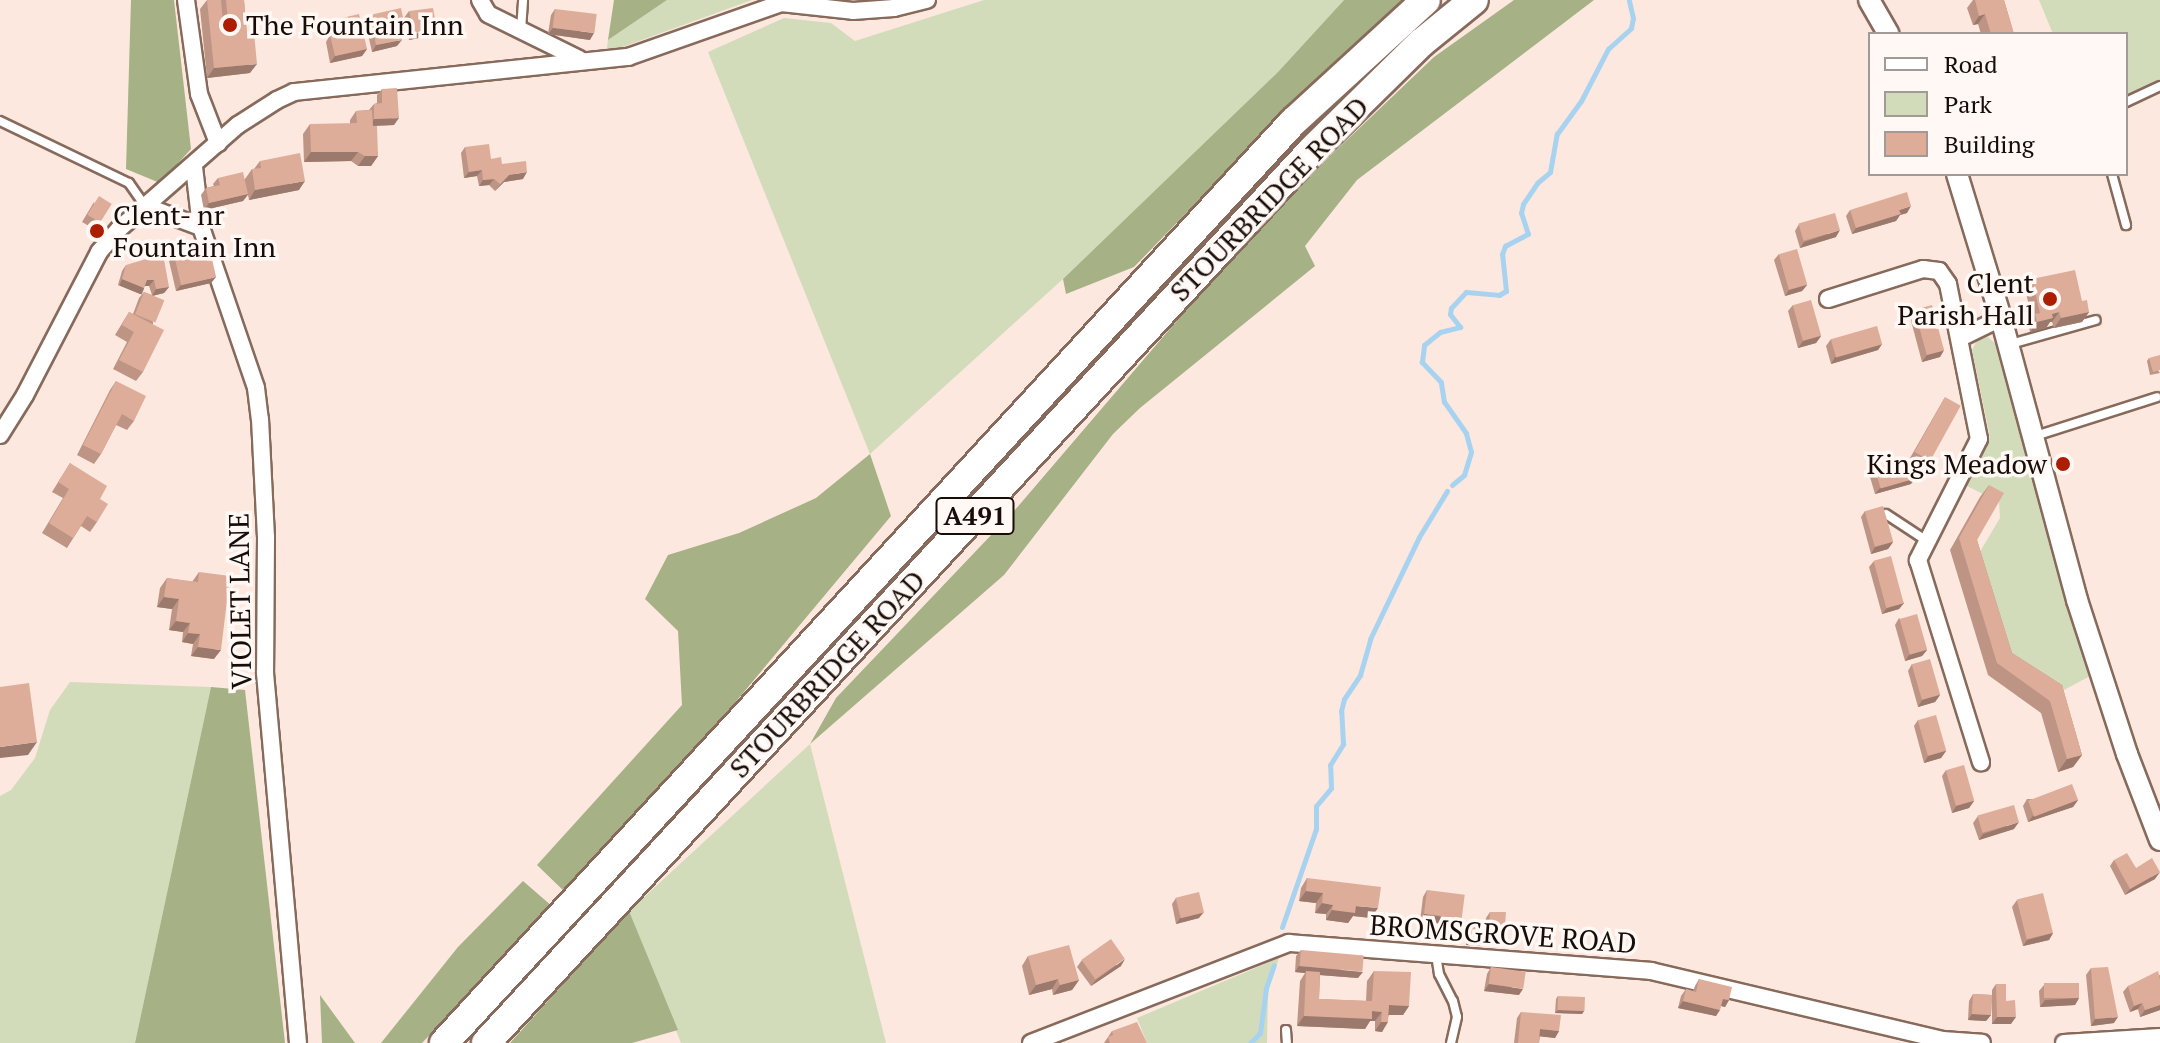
<!DOCTYPE html>
<style>
body{margin:0}
#map{position:relative;width:2160px;height:1043px;overflow:hidden;background:#fce8de;font-family:"PT Serif",serif}
div>[style]{position:absolute}
[style*='--x']{left:calc(var(--x)*1px);top:calc(var(--y)*1px);width:calc(var(--w)*1px);rotate:calc(var(--a)*1deg)}
.green>*{inset:0;background:#d3dcba}
.forest>*{inset:0;background:#a6b185}
.stream>*{height:5px;margin:-2.5px;padding:0 2.5px;transform-origin:2.5px;border-radius:2.5px;background:#a7d3f1}
.roads{filter:drop-shadow(2px 0 #876a5b) drop-shadow(-2px 0 #876a5b) drop-shadow(0 2px #876a5b) drop-shadow(0 -2px #876a5b)}
.service>*{height:8px;margin:-4px;padding:0 4px;transform-origin:4px;border-radius:4px;background:#fff}
.minor>*{height:16px;margin:-8px;padding:0 8px;transform-origin:8px;border-radius:8px;background:#fff}
.tertiary>*{height:20px;margin:-10px;padding:0 10px;transform-origin:10px;border-radius:10px;background:#fff}
.trunk>*{height:28px;margin:-14px;padding:0 14px;transform-origin:14px;border-radius:14px;background:#fff}
.wall>*{inset:0;background:#be9584}
.shaded-wall>*{inset:0;background:#9b796c;transform-origin:0 0}
.building>*{inset:0;background:#ddad9a;transform-origin:0 0}
.dots>*{width:22px;height:22px;translate:-50% -50%;box-sizing:border-box;border:4px solid #fff8f5;border-radius:50%}
span{translate:-50% -50%;white-space:nowrap;text-align:center;line-height:1.15;-webkit-text-stroke:7px #fff8f5;paint-order:stroke}
.shield-label span{padding:2px 6px;background:#fff8f5;border:2px solid;border-radius:6px;-webkit-text-stroke-width:0}
.shield-label{font-size:26px;color:#170c07;font-weight:700}
.poi-label{font-size:28px;color:#170c07}
.left{translate:0 -50%;text-align:left}
.right{translate:-100% -50%;text-align:right}
.street-label{font-size:28px;color:#170c07}
.legend{position:absolute;left:1868px;top:32px;width:260px;height:144px;box-sizing:border-box;background:#fff8f5;border:2px solid #a29a96;margin:0;padding:10px 14px;list-style:none;font-size:24px;color:#170c07}
.legend li{display:flex;align-items:center;gap:16px;height:40px}
.legend b{width:40px;border:2px solid #a29a96}
</style>
<div id="map">
<div class="green">
<i style="clip-path:polygon(667px 0,752px 0,617px 49px,607px 48px,608px 40px)"></i>
<i style="clip-path:polygon(984px 0,1344px 0,1278px 72px,1063px 279px,870px 454px,708px 52px,784px 18px,831px 23px,855px 41px)"></i>
<i style="clip-path:polygon(2039px 0,2160px 0,2160px 86px,2126px 101px,2126px 34px,2053px 34px)"></i>
<i style="clip-path:polygon(1988px 337px,1998px 346px,2071px 618px,2092px 675px,2062px 691px,2009px 658px,1978px 555px,2000px 518px,1999px 502px,1967px 486px,1990px 437px,1972px 350px,1977px 340px)"></i>
<i style="clip-path:polygon(70px 682px,211px 687px,135px 1043px,0 1043px,0 796px,11px 790px,35px 758px,50px 710px)"></i>
<i style="clip-path:polygon(810px 744px,886px 1043px,681px 1043px,629px 911px)"></i>
<i style="clip-path:polygon(1279px 958px,1268px 991px,1267px 1043px,1147px 1043px,1137px 1018px)"></i>
</div>
<div class="forest">
<i style="clip-path:polygon(131px 0,174px 0,191px 149px,160px 183px,126px 169px)"></i>
<i style="clip-path:polygon(614px 0,667px 0,608px 40px)"></i>
<i style="clip-path:polygon(1344px 0,1411px 0,1285px 111px,1134px 267px,1066px 294px,1063px 279px,1278px 72px)"></i>
<i style="clip-path:polygon(1514px 0,1594px 0,1357px 180px,1305px 246px,1315px 266px,1140px 408px,1113px 434px,1004px 575px,810px 744px,836px 698px,1014px 511px,1263px 220px,1434px 57px)"></i>
<i style="clip-path:polygon(870px 454px,891px 516px,723px 717px,566px 893px,537px 865px,682px 705px,678px 631px,645px 599px,668px 555px,739px 533px,816px 498px)"></i>
<i style="clip-path:polygon(211px 687px,245px 690px,285px 1043px,135px 1043px)"></i>
<i style="clip-path:polygon(523px 881px,553px 907px,422px 1043px,381px 1043px,458px 947px)"></i>
<i style="clip-path:polygon(629px 911px,678px 1030px,632px 1043px,510px 1043px)"></i>
<i style="clip-path:polygon(320px 995px,355px 1043px,322px 1043px)"></i>
</div>
<div class="stream">
<i style="--x:1452;--y:485;--w:16;--a:-40"></i>
<i style="--x:1464;--y:475;--w:24;--a:-73"></i>
<i style="--x:1471;--y:452;--w:20;--a:-105"></i>
<i style="--x:1466;--y:433;--w:38;--a:-125"></i>
<i style="--x:1444;--y:402;--w:20;--a:-99"></i>
<i style="--x:1441;--y:382;--w:28;--a:-134"></i>
<i style="--x:1422;--y:362;--w:17;--a:-83"></i>
<i style="--x:1424;--y:345;--w:21;--a:-39"></i>
<i style="--x:1440;--y:332;--w:21;--a:-14"></i>
<i style="--x:1460;--y:327;--w:16;--a:-128"></i>
<i style="--x:1450;--y:314;--w:6;--a:-81"></i>
<i style="--x:1451;--y:308;--w:22;--a:-47"></i>
<i style="--x:1466;--y:292;--w:33;--a:5"></i>
<i style="--x:1499;--y:295;--w:8;--a:-30"></i>
<i style="--x:1506;--y:291;--w:37;--a:-96"></i>
<i style="--x:1502;--y:254;--w:9;--a:-69"></i>
<i style="--x:1505;--y:246;--w:26;--a:-28"></i>
<i style="--x:1528;--y:234;--w:22;--a:-108"></i>
<i style="--x:1521;--y:213;--w:9;--a:-77"></i>
<i style="--x:1523;--y:204;--w:25;--a:-56"></i>
<i style="--x:1537;--y:183;--w:17;--a:-40"></i>
<i style="--x:1550;--y:172;--w:39;--a:-80"></i>
<i style="--x:1557;--y:134;--w:41;--a:-54"></i>
<i style="--x:1581;--y:101;--w:59;--a:-62.6"></i>
<i style="--x:1608;--y:49;--w:31;--a:-42"></i>
<i style="--x:1631;--y:28;--w:10;--a:-79"></i>
<i style="--x:1633;--y:18;--w:18;--a:-103"></i>
<i style="--x:1282;--y:927;--w:104;--a:-70.9"></i>
<i style="--x:1316;--y:829;--w:23;--a:-90"></i>
<i style="--x:1316;--y:806;--w:23;--a:-50"></i>
<i style="--x:1331;--y:788;--w:23;--a:-92"></i>
<i style="--x:1330;--y:765;--w:25;--a:-58"></i>
<i style="--x:1343;--y:744;--w:33;--a:-93"></i>
<i style="--x:1341;--y:711;--w:12;--a:-76"></i>
<i style="--x:1344;--y:699;--w:29;--a:-56"></i>
<i style="--x:1360;--y:675;--w:37;--a:-74"></i>
<i style="--x:1370;--y:639;--w:113;--a:-64.3"></i>
<i style="--x:1419;--y:537;--w:54;--a:-58.7"></i>
<i style="--x:1250;--y:1043;--w:14;--a:-45"></i>
<i style="--x:1260;--y:1033;--w:45;--a:-82.4"></i>
<i style="--x:1266;--y:988;--w:24;--a:-71"></i>
</div>
<div class="roads">
<div class="service">
<i style="--x:521;--y:30;--w:30;--a:-86"></i>
<i style="--x:2126;--y:102;--w:38;--a:-25"></i>
<i style="--x:0;--y:121;--w:143;--a:25.7"></i>
<i style="--x:129;--y:183;--w:28;--a:55"></i>
<i style="--x:2112;--y:174;--w:53;--a:74.6"></i>
<i style="--x:2007;--y:345;--w:92;--a:-15.7"></i>
<i style="--x:2032;--y:437;--w:131;--a:-17.7"></i>
<i style="--x:1886;--y:514;--w:49;--a:33.4"></i>
<i style="--x:1436;--y:955;--w:19;--a:81"></i>
<i style="--x:1439;--y:974;--w:30;--a:63"></i>
<i style="--x:1453;--y:1001;--w:16;--a:76"></i>
<i style="--x:1457;--y:1017;--w:27;--a:103"></i>
<i style="--x:1286;--y:1030;--w:13;--a:86"></i>
</div>
<div class="minor">
<i style="--x:186;--y:0;--w:95;--a:82.1"></i>
<i style="--x:199;--y:94;--w:53;--a:68.8"></i>
<i style="--x:480;--y:0;--w:16;--a:60"></i>
<i style="--x:488;--y:14;--w:102;--a:26.3"></i>
<i style="--x:194;--y:167;--w:60;--a:83.3"></i>
<i style="--x:201;--y:227;--w:170;--a:71.1"></i>
<i style="--x:256;--y:388;--w:31;--a:83"></i>
<i style="--x:260;--y:419;--w:118;--a:87.1"></i>
<i style="--x:266;--y:537;--w:136;--a:90.4"></i>
<i style="--x:265;--y:673;--w:371;--a:84.9"></i>
<i style="--x:145;--y:206;--w:60;--a:20.6"></i>
<i style="--x:1828;--y:299;--w:100;--a:-17.5"></i>
<i style="--x:1923;--y:269;--w:16;--a:7"></i>
<i style="--x:1939;--y:271;--w:16;--a:55"></i>
<i style="--x:1948;--y:284;--w:158;--a:78.7"></i>
<i style="--x:1979;--y:439;--w:136;--a:116.8"></i>
<i style="--x:1918;--y:560;--w:212;--a:72.7"></i>
<i style="--x:1960;--y:338;--w:46;--a:-26"></i>
<i style="--x:0;--y:435;--w:47;--a:-58"></i>
<i style="--x:25;--y:395;--w:161;--a:-62.6"></i>
<i style="--x:99;--y:252;--w:30;--a:-49"></i>
<i style="--x:119;--y:229;--w:158;--a:-41.2"></i>
<i style="--x:238;--y:125;--w:46;--a:-32.7"></i>
<i style="--x:277;--y:100;--w:19;--a:-25"></i>
<i style="--x:294;--y:92;--w:336;--a:-6"></i>
<i style="--x:628;--y:57;--w:162;--a:-19.4"></i>
<i style="--x:781;--y:3;--w:72;--a:6.3"></i>
<i style="--x:853;--y:11;--w:41;--a:-4.2"></i>
<i style="--x:894;--y:8;--w:34;--a:-14"></i>
<i style="--x:1031;--y:1043;--w:277;--a:-21.2"></i>
<i style="--x:1289;--y:943;--w:363;--a:4.4"></i>
<i style="--x:1651;--y:971;--w:300;--a:13.3"></i>
<i style="--x:1943;--y:1040;--w:39;--a:4"></i>
<i style="--x:2064;--y:1043;--w:96;--a:-3.6"></i>
</div>
<div class="tertiary">
<i style="--x:1869;--y:0;--w:39;--a:60"></i>
<i style="--x:1957;--y:174;--w:151;--a:73"></i>
<i style="--x:2001;--y:318;--w:292;--a:74.9"></i>
<i style="--x:2077;--y:600;--w:162;--a:72"></i>
<i style="--x:2127;--y:754;--w:92;--a:69"></i>
</div>
<div class="trunk">
<i style="--x:444;--y:1043;--w:1253;--a:-47.33"></i>
<i style="--x:1293;--y:122;--w:180;--a:-42.5"></i>
<i style="--x:486;--y:1043;--w:1216;--a:-47.23"></i>
<i style="--x:1312;--y:150;--w:153;--a:-44.5"></i>
<i style="--x:1421;--y:43;--w:68;--a:-39.1"></i>
</div>
</div>
<div class="wall">
<i style="clip-path:polygon(207px 0,244px 0,250px 73px,207px 78px,200px 9px)"></i>
<i style="clip-path:polygon(1973px 0,2004px 0,2014px 34px,1981px 34px,1978px 24px,1973px 25px,1967px 8px)"></i>
<i style="clip-path:polygon(555px 9px,590px 40px,548px 34px,551px 15px)"></i>
<i style="clip-path:polygon(409px 11px,436px 24px,424px 37px,409px 40px,404px 18px)"></i>
<i style="clip-path:polygon(370px 15px,399px 28px,397px 46px,372px 52px,365px 21px)"></i>
<i style="clip-path:polygon(342px 18px,367px 49px,362px 56px,330px 63px,326px 42px,330px 35px,339px 34px,337px 25px)"></i>
<i style="clip-path:polygon(382px 89px,394px 125px,373px 126px,378px 156px,371px 166px,358px 166px,351px 161px,304px 162px,303px 134px,310px 124px,350px 124px,350px 120px,356px 111px,369px 110px,374px 104px,377px 103px,377px 95px)"></i>
<i style="clip-path:polygon(465px 147px,502px 164px,523px 179px,504px 182px,495px 191px,489px 185px,479px 186px,477px 176px,464px 178px,461px 153px)"></i>
<i style="clip-path:polygon(260px 161px,299px 190px,249px 200px,248px 195px,243px 201px,204px 210px,201px 195px,206px 188px,214px 186px,213px 184px,218px 178px,245px 179px,252px 169px,254px 169px)"></i>
<i style="clip-path:polygon(94px 202px,100px 223px,96px 230px,82px 222px)"></i>
<i style="clip-path:polygon(1850px 210px,1907px 213px,1900px 215px,1896px 221px,1852px 234px,1846px 216px)"></i>
<i style="clip-path:polygon(1799px 224px,1836px 237px,1800px 248px,1795px 231px)"></i>
<i style="clip-path:polygon(174px 254px,216px 277px,211px 283px,176px 291px,169px 261px)"></i>
<i style="clip-path:polygon(1779px 254px,1807px 285px,1802px 291px,1785px 296px,1774px 260px)"></i>
<i style="clip-path:polygon(126px 265px,169px 287px,164px 293px,152px 296px,153px 324px,143px 372px,136px 381px,113px 369px,127px 342px,115px 335px,129px 312px,133px 314px,139px 298px,144px 292px,152px 295px,149px 286px,145px 286px,140px 294px,118px 285px,122px 271px)"></i>
<i style="clip-path:polygon(2032px 279px,2082px 301px,2089px 312px,2082px 322px,2054px 328px,2052px 322px,2050px 322px,2046px 328px,2030px 332px,2028px 323px,2032px 318px,2025px 289px)"></i>
<i style="clip-path:polygon(1793px 305px,1821px 336px,1816px 343px,1798px 348px,1788px 311px)"></i>
<i style="clip-path:polygon(1915px 310px,1944px 350px,1940px 357px,1922px 362px,1910px 317px)"></i>
<i style="clip-path:polygon(1831px 339px,1882px 344px,1878px 350px,1831px 364px,1826px 346px)"></i>
<i style="clip-path:polygon(2149px 358px,2160px 373px,2150px 375px,2147px 361px)"></i>
<i style="clip-path:polygon(116px 381px,134px 421px,127px 430px,116px 425px,101px 454px,94px 464px,77px 455px,110px 390px)"></i>
<i style="clip-path:polygon(1945px 397px,1931px 461px,1926px 467px,1910px 458px)"></i>
<i style="clip-path:polygon(70px 463px,100px 499px,97px 522px,90px 532px,81px 526px,67px 548px,42px 533px,63px 498px,52px 492px)"></i>
<i style="clip-path:polygon(1875px 470px,1911px 484px,1875px 494px,1870px 477px)"></i>
<i style="clip-path:polygon(1989px 485px,1977px 540px,2012px 653px,2062px 685px,2082px 755px,2073px 767px,2058px 772px,2041px 713px,1988px 675px,1950px 550px,1980px 497px)"></i>
<i style="clip-path:polygon(1865px 511px,1893px 542px,1888px 549px,1871px 554px,1861px 517px)"></i>
<i style="clip-path:polygon(1874px 561px,1904px 603px,1899px 609px,1882px 614px,1869px 567px)"></i>
<i style="clip-path:polygon(199px 572px,214px 659px,191px 656px,193px 644px,182px 642px,183px 632px,169px 630px,172px 609px,157px 607px,160px 588px,167px 578px,192px 582px)"></i>
<i style="clip-path:polygon(1899px 618px,1927px 650px,1922px 656px,1905px 661px,1895px 625px)"></i>
<i style="clip-path:polygon(1912px 664px,1940px 695px,1935px 702px,1918px 707px,1908px 671px)"></i>
<i style="clip-path:polygon(1918px 720px,1946px 751px,1941px 758px,1924px 763px,1914px 726px)"></i>
<i style="clip-path:polygon(1946px 770px,1974px 801px,1969px 808px,1952px 813px,1942px 776px)"></i>
<i style="clip-path:polygon(2027px 799px,2078px 800px,2073px 807px,2028px 822px,2023px 806px)"></i>
<i style="clip-path:polygon(1978px 816px,2014px 829px,1979px 840px,1973px 823px)"></i>
<i style="clip-path:polygon(2114px 860px,2136px 868px,2155px 879px,2125px 895px,2110px 866px)"></i>
<i style="clip-path:polygon(1307px 878px,1371px 918px,1353px 916px,1348px 923px,1326px 920px,1326px 914px,1315px 913px,1316px 903px,1299px 901px,1301px 888px)"></i>
<i style="clip-path:polygon(1427px 890px,1457px 926px,1420px 921px,1423px 897px)"></i>
<i style="clip-path:polygon(1176px 898px,1199px 918px,1176px 924px,1172px 904px)"></i>
<i style="clip-path:polygon(2017px 900px,2053px 933px,2049px 940px,2023px 946px,2012px 907px)"></i>
<i style="clip-path:polygon(1490px 912px,1499px 946px,1466px 945px,1467px 930px,1471px 923px,1485px 924px,1486px 918px)"></i>
<i style="clip-path:polygon(1301px 950px,1358px 978px,1320px 975px,1319px 999px,1366px 1001px,1367px 981px,1374px 971px,1409px 1006px,1403px 1015px,1389px 1015px,1382px 1032px,1375px 1031px,1375px 1021px,1370px 1021px,1365px 1029px,1297px 1026px,1300px 981px,1305px 973px,1295px 972px,1296px 956px)"></i>
<i style="clip-path:polygon(1028px 956px,1079px 980px,1072px 990px,1053px 995px,1052px 989px,1029px 995px,1022px 966px)"></i>
<i style="clip-path:polygon(1082px 960px,1121px 966px,1091px 986px,1077px 967px)"></i>
<i style="clip-path:polygon(1491px 967px,1519px 995px,1484px 991px,1487px 974px)"></i>
<i style="clip-path:polygon(2091px 968px,2114px 1023px,2091px 1026px,2086px 975px)"></i>
<i style="clip-path:polygon(2160px 975px,2160px 1010px,2140px 1017px,2138px 1009px,2130px 1012px,2123px 992px,2128px 986px)"></i>
<i style="clip-path:polygon(1699px 979px,1729px 1000px,1725px 1007px,1721px 1006px,1716px 1016px,1678px 1008px,1681px 996px,1686px 989px,1693px 991px,1695px 986px)"></i>
<i style="clip-path:polygon(1996px 984px,2006px 1001px,2011px 1024px,1992px 1024px,1992px 996px,1991px 1015px,1986px 1021px,1968px 1020px,1969px 1001px,1973px 994px,1992px 995px,1992px 990px)"></i>
<i style="clip-path:polygon(2044px 985px,2079px 998px,2075px 1005px,2040px 1007px,2039px 991px)"></i>
<i style="clip-path:polygon(1558px 996px,1584px 1011px,1582px 1014px,1555px 1013px,1556px 999px)"></i>
<i style="clip-path:polygon(1521px 1012px,1559px 1031px,1555px 1038px,1540px 1036px,1539px 1043px,1514px 1043px,1517px 1018px)"></i>
<i style="clip-path:polygon(1112px 1031px,1147px 1043px,1104px 1043px)"></i>
</div>
<div class="shaded-wall">
<i style="clip-path:polygon(1985px 14px,1978px 24px,1973px 25px,1979px 16px)"></i>
<i style="clip-path:polygon(436px 24px,424px 37px,409px 40px,414px 34px,428px 26px)"></i>
<i style="clip-path:polygon(553px 28px,594px 33px,590px 40px,548px 34px)"></i>
<i style="clip-path:polygon(402px 40px,397px 46px,372px 52px,376px 45px)"></i>
<i style="clip-path:polygon(367px 49px,362px 56px,330px 63px,335px 56px)"></i>
<i style="clip-path:polygon(257px 64px,250px 73px,207px 78px,214px 68px)"></i>
<i style="clip-path:polygon(399px 118px,394px 125px,370px 126px,374px 119px)"></i>
<i style="clip-path:polygon(311px 152px,358px 152px,351px 161px,304px 162px)"></i>
<i style="clip-path:polygon(365px 156px,378px 156px,371px 166px,358px 166px)"></i>
<i style="clip-path:polygon(482px 170px,477px 176px,464px 178px,469px 172px)"></i>
<i style="clip-path:polygon(527px 172px,523px 179px,504px 182px,495px 191px,509px 175px)"></i>
<i style="clip-path:polygon(494px 179px,489px 185px,479px 186px,483px 180px)"></i>
<i style="clip-path:polygon(305px 181px,299px 190px,249px 200px,255px 190px)"></i>
<i style="clip-path:polygon(248px 194px,243px 201px,204px 210px,209px 203px)"></i>
<i style="clip-path:polygon(1911px 206px,1907px 213px,1900px 215px,1896px 221px,1852px 234px,1856px 228px,1899px 210px)"></i>
<i style="clip-path:polygon(1840px 230px,1836px 237px,1800px 248px,1804px 242px)"></i>
<i style="clip-path:polygon(216px 277px,211px 283px,176px 291px,181px 285px)"></i>
<i style="left:122px;top:279px;width:24px;height:7px;rotate:22deg"></i>
<i style="clip-path:polygon(147px 280px,154px 280px,149px 286px,142px 286px)"></i>
<i style="clip-path:polygon(1807px 285px,1802px 291px,1785px 296px,1789px 290px)"></i>
<i style="clip-path:polygon(169px 287px,164px 293px,152px 296px,156px 289px)"></i>
<i style="clip-path:polygon(2059px 312px,2052px 322px,2050px 322px,2046px 328px,2030px 332px,2037px 322px,2052px 314px)"></i>
<i style="clip-path:polygon(2089px 312px,2082px 322px,2054px 328px,2061px 318px)"></i>
<i style="clip-path:polygon(1821px 336px,1816px 343px,1798px 348px,1803px 341px)"></i>
<i style="clip-path:polygon(1882px 344px,1878px 350px,1831px 364px,1835px 357px)"></i>
<i style="clip-path:polygon(1944px 350px,1940px 357px,1922px 362px,1927px 355px)"></i>
<i style="clip-path:polygon(1916px 478px,1911px 484px,1875px 494px,1880px 488px)"></i>
<i style="clip-path:polygon(1893px 542px,1888px 549px,1871px 554px,1875px 547px)"></i>
<i style="clip-path:polygon(164px 597px,179px 599px,172px 609px,157px 607px)"></i>
<i style="clip-path:polygon(1904px 603px,1899px 609px,1882px 614px,1887px 608px)"></i>
<i style="clip-path:polygon(176px 621px,190px 623px,183px 632px,169px 630px)"></i>
<i style="clip-path:polygon(188px 633px,200px 634px,193px 644px,182px 642px)"></i>
<i style="clip-path:polygon(198px 647px,221px 650px,214px 659px,191px 656px)"></i>
<i style="clip-path:polygon(1927px 650px,1922px 656px,1905px 661px,1909px 655px)"></i>
<i style="clip-path:polygon(1940px 695px,1935px 702px,1918px 707px,1922px 700px)"></i>
<i style="clip-path:polygon(37px 742px,28px 755px,0 758px,0 747px)"></i>
<i style="clip-path:polygon(1946px 751px,1941px 758px,1924px 763px,1928px 756px)"></i>
<i style="clip-path:polygon(2082px 755px,2073px 767px,2058px 772px,2067px 759px)"></i>
<i style="clip-path:polygon(2078px 800px,2073px 807px,2028px 822px,2033px 816px)"></i>
<i style="clip-path:polygon(1974px 801px,1969px 808px,1952px 813px,1956px 806px)"></i>
<i style="clip-path:polygon(2019px 822px,2014px 829px,1979px 840px,1983px 834px)"></i>
<i style="clip-path:polygon(2160px 872px,2155px 879px,2125px 895px,2130px 889px)"></i>
<i style="clip-path:polygon(1306px 891px,1323px 893px,1316px 903px,1299px 901px)"></i>
<i style="clip-path:polygon(1322px 903px,1333px 905px,1326px 914px,1315px 913px)"></i>
<i style="clip-path:polygon(1356px 906px,1378px 908px,1371px 918px,1353px 916px,1348px 923px,1326px 920px,1332px 910px)"></i>
<i style="clip-path:polygon(1204px 912px,1199px 918px,1176px 924px,1181px 917px)"></i>
<i style="clip-path:polygon(1424px 914px,1461px 920px,1457px 926px,1420px 921px)"></i>
<i style="clip-path:polygon(2053px 933px,2049px 940px,2023px 946px,2027px 940px)"></i>
<i style="clip-path:polygon(1470px 938px,1504px 940px,1499px 946px,1466px 945px)"></i>
<i style="clip-path:polygon(1125px 959px,1121px 966px,1091px 986px,1096px 980px)"></i>
<i style="clip-path:polygon(1299px 966px,1363px 972px,1358px 978px,1306px 974px,1306px 971px,1305px 973px,1295px 972px)"></i>
<i style="clip-path:polygon(1058px 979px,1052px 989px,1029px 995px,1036px 985px)"></i>
<i style="clip-path:polygon(1079px 980px,1072px 990px,1053px 995px,1060px 985px)"></i>
<i style="clip-path:polygon(1489px 984px,1523px 989px,1519px 995px,1484px 991px)"></i>
<i style="clip-path:polygon(2079px 998px,2075px 1005px,2040px 1007px,2045px 1000px)"></i>
<i style="clip-path:polygon(1723px 999px,1729px 1000px,1725px 1007px,1718px 1005px)"></i>
<i style="clip-path:polygon(1683px 1001px,1720px 1010px,1716px 1016px,1678px 1008px)"></i>
<i style="clip-path:polygon(2142px 1003px,2138px 1009px,2130px 1012px,2134px 1006px)"></i>
<i style="clip-path:polygon(1389px 1005px,1409px 1006px,1403px 1015px,1382px 1015px)"></i>
<i style="clip-path:polygon(2160px 1005px,2160px 1010px,2140px 1017px,2145px 1010px)"></i>
<i style="clip-path:polygon(1558px 1010px,1584px 1011px,1582px 1014px,1555px 1013px)"></i>
<i style="clip-path:polygon(1372px 1011px,1382px 1012px,1375px 1021px,1370px 1021px,1365px 1029px,1297px 1026px,1304px 1016px)"></i>
<i style="clip-path:polygon(1972px 1014px,1991px 1015px,1986px 1021px,1968px 1020px)"></i>
<i style="clip-path:polygon(1997px 1017px,2016px 1017px,2011px 1024px,1992px 1024px)"></i>
<i style="clip-path:polygon(2118px 1017px,2114px 1023px,2091px 1026px,2095px 1019px)"></i>
<i style="clip-path:polygon(1381px 1022px,1388px 1022px,1382px 1032px,1375px 1031px)"></i>
<i style="clip-path:polygon(1540px 1029px,1559px 1031px,1555px 1038px,1536px 1036px)"></i>
</div>
<div class="building">
<i style="clip-path:polygon(207px 0,221px 0,224px 33px,229px 32px,226px 0,244px 0,247px 34px,254px 33px,257px 64px,214px 68px)"></i>
<i style="clip-path:polygon(1975px 0,2004px 0,2014px 34px,1991px 34px,1985px 14px,1979px 16px)"></i>
<i style="clip-path:polygon(401px 8px,404px 22px,398px 23px,402px 40px,376px 45px,370px 15px)"></i>
<i style="clip-path:polygon(433px 8px,436px 24px,428px 26px,429px 31px,414px 34px,409px 11px)"></i>
<i style="left:555px;top:9px;width:42px;height:19px;rotate:7deg"></i>
<i style="clip-path:polygon(359px 14px,367px 49px,335px 56px,330px 35px,345px 32px,342px 18px)"></i>
<i style="clip-path:polygon(397px 88px,399px 118px,374px 119px,374px 104px,382px 103px,382px 89px)"></i>
<i style="clip-path:polygon(372px 110px,373px 126px,377px 126px,378px 156px,365px 156px,358px 152px,311px 152px,310px 124px,357px 123px,356px 111px)"></i>
<i style="clip-path:polygon(489px 144px,491px 159px,501px 157px,502px 164px,526px 161px,527px 172px,509px 175px,500px 184px,494px 179px,483px 180px,482px 170px,469px 172px,465px 147px)"></i>
<i style="clip-path:polygon(300px 153px,305px 181px,255px 190px,252px 169px,261px 168px,260px 161px)"></i>
<i style="clip-path:polygon(243px 172px,248px 194px,209px 203px,206px 188px,220px 185px,218px 178px)"></i>
<i style="clip-path:polygon(1907px 192px,1911px 206px,1899px 210px,1901px 214px,1856px 228px,1850px 210px)"></i>
<i style="left:99px;top:196px;width:15px;height:22px;rotate:32deg"></i>
<i style="left:1835px;top:213px;width:18px;height:38px;rotate:74deg"></i>
<i style="left:209px;top:246px;width:32px;height:36px;rotate:77deg"></i>
<i style="left:1797px;top:249px;width:37px;height:19px;rotate:74deg"></i>
<i style="clip-path:polygon(163px 254px,169px 287px,156px 289px,154px 280px,147px 280px,144px 288px,122px 279px,126px 265px)"></i>
<i style="clip-path:polygon(2075px 270px,2082px 301px,2087px 300px,2089px 312px,2061px 318px,2059px 312px,2052px 314px,2053px 318px,2037px 322px,2035px 314px,2040px 313px,2032px 279px)"></i>
<i style="left:144px;top:292px;width:22px;height:24px;rotate:22deg"></i>
<i style="left:1811px;top:300px;width:37px;height:19px;rotate:74deg"></i>
<i style="left:1932px;top:305px;width:47px;height:18px;rotate:75deg"></i>
<i style="clip-path:polygon(129px 312px,164px 330px,143px 372px,119px 360px,134px 332px,122px 325px)"></i>
<i style="left:1877px;top:326px;width:19px;height:48px;rotate:74deg"></i>
<i style="clip-path:polygon(2160px 355px,2160px 370px,2153px 372px,2149px 358px)"></i>
<i style="clip-path:polygon(116px 381px,146px 396px,134px 421px,122px 414px,101px 454px,83px 445px)"></i>
<i style="left:1945px;top:397px;width:18px;height:63px;rotate:29deg"></i>
<i style="left:1911px;top:460px;width:19px;height:37px;rotate:74deg"></i>
<i style="clip-path:polygon(70px 463px,107px 486px,100px 499px,108px 504px,97px 522px,87px 516px,73px 538px,49px 523px,69px 489px,58px 482px)"></i>
<i style="clip-path:polygon(1989px 485px,2004px 493px,1977px 540px,2012px 653px,2062px 685px,2082px 755px,2067px 759px,2050px 701px,1997px 663px,1959px 538px)"></i>
<i style="left:1883px;top:506px;width:37px;height:19px;rotate:74deg"></i>
<i style="left:1891px;top:556px;width:49px;height:18px;rotate:75deg"></i>
<i style="clip-path:polygon(199px 572px,230px 576px,221px 650px,198px 647px,200px 634px,188px 633px,190px 623px,176px 621px,179px 599px,164px 597px,167px 578px,198px 582px)"></i>
<i style="left:1917px;top:614px;width:37px;height:18px;rotate:74deg"></i>
<i style="left:1930px;top:659px;width:37px;height:19px;rotate:74deg"></i>
<i style="clip-path:polygon(29px 683px,37px 742px,0 747px,0 687px)"></i>
<i style="left:1936px;top:715px;width:37px;height:19px;rotate:74deg"></i>
<i style="left:1964px;top:765px;width:37px;height:19px;rotate:74deg"></i>
<i style="left:2072px;top:784px;width:17px;height:47px;rotate:69deg"></i>
<i style="left:2014px;top:805px;width:18px;height:38px;rotate:74deg"></i>
<i style="clip-path:polygon(2127px 853px,2136px 868px,2152px 858px,2160px 872px,2130px 889px,2114px 860px)"></i>
<i style="clip-path:polygon(1307px 878px,1381px 887px,1378px 908px,1356px 906px,1355px 913px,1332px 910px,1333px 905px,1322px 903px,1323px 893px,1306px 891px)"></i>
<i style="left:1427px;top:890px;width:38px;height:24px;rotate:7deg"></i>
<i style="left:1199px;top:892px;width:21px;height:24px;rotate:76deg"></i>
<i style="left:2043px;top:893px;width:41px;height:27px;rotate:76deg"></i>
<i style="clip-path:polygon(1490px 912px,1506px 912px,1504px 940px,1470px 938px,1471px 923px,1489px 924px)"></i>
<i style="left:1111px;top:939px;width:24px;height:36px;rotate:55deg"></i>
<i style="clip-path:polygon(1069px 945px,1079px 980px,1060px 985px,1058px 979px,1036px 985px,1028px 956px)"></i>
<i style="left:1301px;top:950px;width:63px;height:16px;rotate:5deg"></i>
<i style="left:1491px;top:967px;width:35px;height:17px;rotate:8deg"></i>
<i style="clip-path:polygon(2108px 967px,2118px 1017px,2095px 1019px,2091px 968px)"></i>
<i style="clip-path:polygon(1306px 971px,1320px 972px,1319px 999px,1372px 1001px,1374px 971px,1411px 972px,1409px 1006px,1389px 1005px,1388px 1022px,1381px 1022px,1382px 1012px,1372px 1011px,1372px 1019px,1304px 1016px)"></i>
<i style="clip-path:polygon(2158px 971px,2160px 979px,2160px 1005px,2145px 1010px,2142px 1003px,2134px 1006px,2128px 986px)"></i>
<i style="clip-path:polygon(1699px 979px,1732px 987px,1729px 1000px,1723px 999px,1720px 1010px,1683px 1001px,1686px 989px,1696px 992px)"></i>
<i style="left:2079px;top:983px;width:15px;height:35px;rotate:90deg"></i>
<i style="clip-path:polygon(1996px 984px,2006px 984px,2006px 1001px,2015px 1000px,2016px 1017px,1997px 1017px)"></i>
<i style="left:1973px;top:994px;width:19px;height:20px;rotate:3deg"></i>
<i style="left:1558px;top:996px;width:27px;height:14px;rotate:2deg"></i>
<i style="clip-path:polygon(1521px 1012px,1561px 1015px,1559px 1031px,1540px 1029px,1539px 1043px,1518px 1043px)"></i>
<i style="clip-path:polygon(1137px 1022px,1147px 1043px,1110px 1043px,1108px 1037px,1113px 1035px,1112px 1031px)"></i>
</div>
<div class="dots">
<i style="left:230px;top:25px;background:#ac1d02"></i>
<i style="left:97px;top:231px;background:#ac1d02"></i>
<i style="left:2050px;top:299px;background:#ac1d02"></i>
<i style="left:2063px;top:464px;background:#ac1d02"></i>
</div>
<div class="shield-label">
<span style="left:975px;top:516px">A491</span>
</div>
<div class="poi-label">
<span class="left" style="left:246px;top:25px">The Fountain Inn</span>
<span class="left" style="left:113px;top:231px">Clent- nr<br>Fountain Inn</span>
<span class="right" style="left:2034px;top:299px">Clent<br>Parish Hall</span>
<span class="right" style="left:2047px;top:464px">Kings Meadow</span>
</div>
<div class="street-label">
<span style="left:1269px;top:199px;rotate:-46deg">STOURBRIDGE ROAD</span>
<span style="left:240px;top:601px;rotate:-91deg">VIOLET LANE</span>
<span style="left:827px;top:674px;rotate:-47deg">STOURBRIDGE ROAD</span>
<span style="left:1503px;top:934px;rotate:4deg">BROMSGROVE ROAD</span>
</div>
<ul class="legend">
<li><b style="height:10px;background:#fff"></b>Road</li>
<li><b style="height:22px;background:#d3dcba"></b>Park</li>
<li><b style="height:22px;background:#ddad9a"></b>Building</li>
</ul>
</div>
